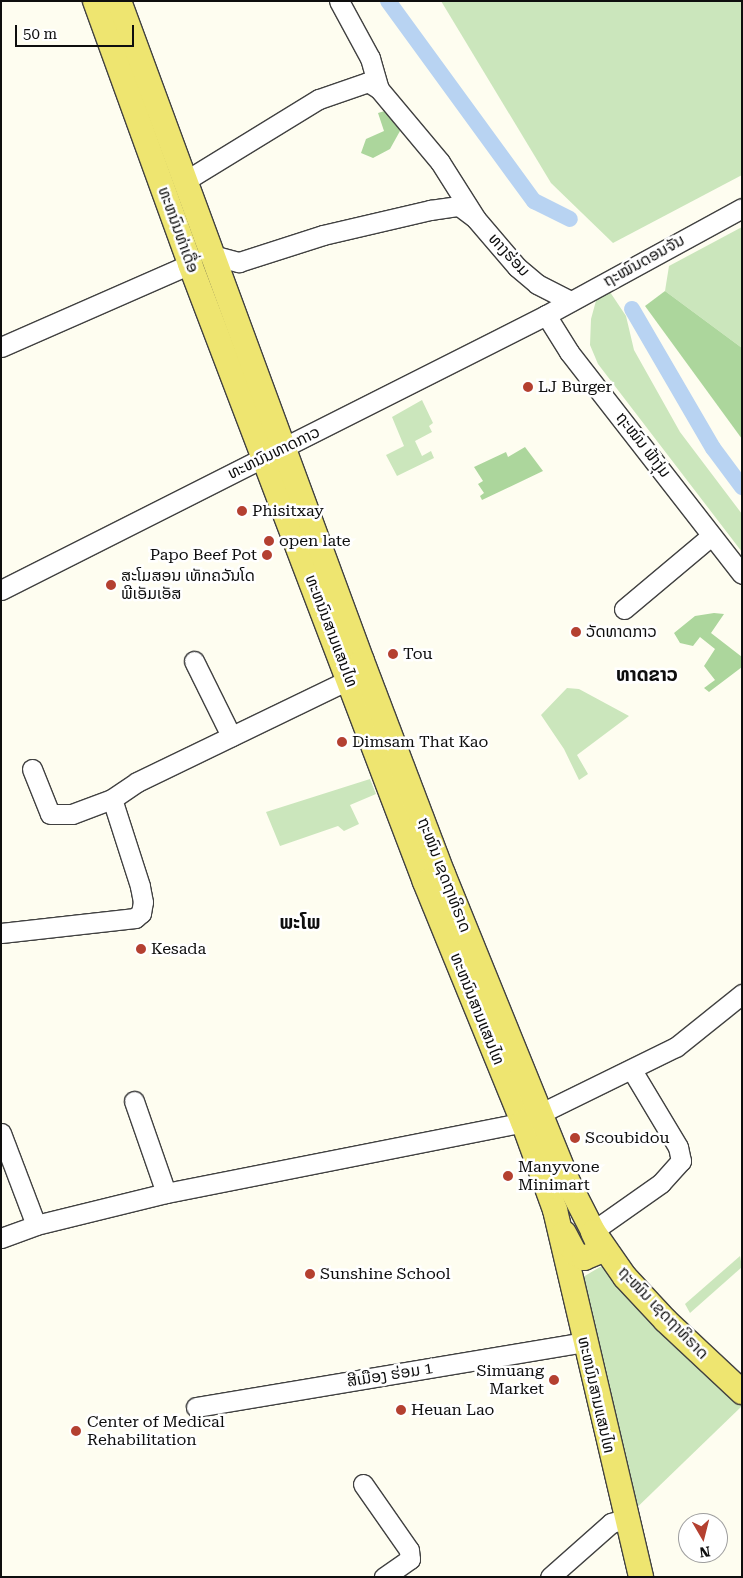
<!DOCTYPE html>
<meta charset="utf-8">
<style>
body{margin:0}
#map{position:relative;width:743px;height:1578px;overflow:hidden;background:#fefdf0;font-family:"Roboto Serif","Noto Sans Lao",serif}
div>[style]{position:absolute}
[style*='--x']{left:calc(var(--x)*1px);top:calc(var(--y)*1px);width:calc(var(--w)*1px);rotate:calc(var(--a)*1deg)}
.green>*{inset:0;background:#cbe6bc}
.forest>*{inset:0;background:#acd69c}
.canal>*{height:16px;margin:-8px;padding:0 8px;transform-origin:8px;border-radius:8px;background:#b8d3f2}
.roads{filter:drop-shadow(1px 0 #414141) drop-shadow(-1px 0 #414141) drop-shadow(0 1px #414141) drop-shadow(0 -1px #414141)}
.minor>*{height:19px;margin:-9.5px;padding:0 9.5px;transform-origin:9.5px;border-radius:9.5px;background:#fff}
.major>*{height:24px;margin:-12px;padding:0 12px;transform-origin:12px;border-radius:12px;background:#eee570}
.dots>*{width:14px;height:14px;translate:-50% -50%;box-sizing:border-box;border:2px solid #fff;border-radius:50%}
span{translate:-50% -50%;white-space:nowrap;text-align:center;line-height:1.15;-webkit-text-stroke:5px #fff;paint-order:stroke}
.street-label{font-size:16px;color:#0e0e0e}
.poi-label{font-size:16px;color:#0e0e0e}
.left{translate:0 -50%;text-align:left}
.right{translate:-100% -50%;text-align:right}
.quarter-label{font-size:19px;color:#0e0e0e;font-weight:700}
.frame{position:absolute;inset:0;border:2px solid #0e0e0e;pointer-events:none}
.north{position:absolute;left:678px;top:1513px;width:50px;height:50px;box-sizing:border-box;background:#fff;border:1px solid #9f9f9f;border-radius:50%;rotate:172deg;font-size:14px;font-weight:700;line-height:20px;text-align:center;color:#0e0e0e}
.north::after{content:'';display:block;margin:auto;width:18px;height:22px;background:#b44030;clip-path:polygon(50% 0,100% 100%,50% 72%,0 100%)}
.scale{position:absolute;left:15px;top:25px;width:119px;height:22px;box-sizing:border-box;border:2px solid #0e0e0e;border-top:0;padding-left:6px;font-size:15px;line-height:18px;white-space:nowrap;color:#0e0e0e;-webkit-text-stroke:4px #fff;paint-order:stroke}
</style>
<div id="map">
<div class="green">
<i style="clip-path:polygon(441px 1px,742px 1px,742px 175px,613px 243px,551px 183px)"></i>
<i style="clip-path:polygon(742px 227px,742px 348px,665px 291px,669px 266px)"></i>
<i style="clip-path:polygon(610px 292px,626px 316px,634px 350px,680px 432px,742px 514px,742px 552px,598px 364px,590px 345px,591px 319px,597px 297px)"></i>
<i style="clip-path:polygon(422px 400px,433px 423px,429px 426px,432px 432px,415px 441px,422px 456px,431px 451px,434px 458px,397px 476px,386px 455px,404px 446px,392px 417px)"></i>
<i style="clip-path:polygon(567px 688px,579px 689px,629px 716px,577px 755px,588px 774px,579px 780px,564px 749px,541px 715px)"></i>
<i style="clip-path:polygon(370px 779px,376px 794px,350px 805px,359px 824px,344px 831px,338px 826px,280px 846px,266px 812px)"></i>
<i style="clip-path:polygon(740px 1256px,742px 1267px,690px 1313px,685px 1304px)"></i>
<i style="clip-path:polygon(600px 1267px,610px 1267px,742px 1392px,742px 1406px,625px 1519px,578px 1285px,583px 1277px)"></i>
</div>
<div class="forest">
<i style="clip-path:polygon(388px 110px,397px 118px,400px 131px,390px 149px,373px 158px,361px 153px,366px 139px,384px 131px,378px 113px)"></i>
<i style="clip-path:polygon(665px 291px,742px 348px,742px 439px,645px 306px)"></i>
<i style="clip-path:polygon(525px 447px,543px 471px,482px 500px,480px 496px,484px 493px,478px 484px,483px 481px,474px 467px,506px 452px,508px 457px)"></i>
<i style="clip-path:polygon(714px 613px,724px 614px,711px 633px,742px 657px,742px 667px,709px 692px,704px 688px,715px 680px,704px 666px,715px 649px,700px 637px,693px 646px,680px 643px,674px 633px,695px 616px)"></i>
</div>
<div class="canal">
<i style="--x:388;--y:1;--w:248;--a:53.9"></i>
<i style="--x:534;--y:201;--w:40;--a:26.6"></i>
<i style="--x:632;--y:309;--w:161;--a:59.8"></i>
<i style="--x:713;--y:448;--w:49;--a:53.4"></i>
</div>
<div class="roads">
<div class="minor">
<i style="--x:339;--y:1;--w:65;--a:61.5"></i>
<i style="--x:370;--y:58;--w:32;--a:74"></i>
<i style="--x:379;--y:89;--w:95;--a:50.1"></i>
<i style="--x:440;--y:162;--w:67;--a:57.7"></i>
<i style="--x:476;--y:219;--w:63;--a:49.5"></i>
<i style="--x:517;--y:267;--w:26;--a:40"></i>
<i style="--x:537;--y:284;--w:38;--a:27"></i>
<i style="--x:185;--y:181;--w:157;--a:-31.5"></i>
<i style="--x:319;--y:99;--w:52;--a:-19.1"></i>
<i style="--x:368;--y:82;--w:13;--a:32"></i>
<i style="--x:212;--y:255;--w:28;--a:15"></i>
<i style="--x:239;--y:262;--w:88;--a:-17.8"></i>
<i style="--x:323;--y:235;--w:110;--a:-13.2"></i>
<i style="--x:430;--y:210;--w:29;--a:-8"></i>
<i style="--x:459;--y:206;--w:20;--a:37"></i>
<i style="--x:546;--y:315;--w:44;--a:58.1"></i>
<i style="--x:569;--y:352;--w:281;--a:52.1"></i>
<i style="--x:1;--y:347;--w:206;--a:-23.7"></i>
<i style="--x:1;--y:590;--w:610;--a:-26.77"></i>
<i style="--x:546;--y:315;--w:223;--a:-28.6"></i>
<i style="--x:624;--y:609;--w:114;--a:-40"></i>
<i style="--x:194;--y:661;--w:84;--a:63.7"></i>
<i style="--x:32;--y:769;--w:48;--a:68.2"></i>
<i style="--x:50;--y:814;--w:22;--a:0"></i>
<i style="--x:72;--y:814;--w:43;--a:-20.6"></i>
<i style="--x:1;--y:933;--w:135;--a:-6.4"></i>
<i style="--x:135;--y:918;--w:8;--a:-40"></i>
<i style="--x:141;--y:913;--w:11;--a:-80"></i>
<i style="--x:143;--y:902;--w:16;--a:-101"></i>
<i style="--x:140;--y:886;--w:91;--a:-107.8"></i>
<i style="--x:112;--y:799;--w:30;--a:-34"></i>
<i style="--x:137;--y:782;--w:237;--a:-25.8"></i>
<i style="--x:134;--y:1101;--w:97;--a:70.8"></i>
<i style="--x:541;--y:1113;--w:150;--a:-26.1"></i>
<i style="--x:676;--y:1047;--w:85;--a:-38.8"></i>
<i style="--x:1;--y:1133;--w:98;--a:69.2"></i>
<i style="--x:593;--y:1231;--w:83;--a:-35.2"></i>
<i style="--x:661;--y:1183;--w:30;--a:-48"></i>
<i style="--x:681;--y:1161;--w:14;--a:-102"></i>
<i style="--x:678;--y:1147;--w:90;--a:-120.9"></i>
<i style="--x:1;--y:1238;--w:37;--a:-20"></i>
<i style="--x:36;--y:1225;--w:134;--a:-13.8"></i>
<i style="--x:166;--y:1193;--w:364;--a:-11.2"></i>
<i style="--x:196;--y:1407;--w:393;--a:-9.5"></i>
<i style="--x:363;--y:1484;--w:80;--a:55.1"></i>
<i style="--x:409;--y:1550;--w:9;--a:84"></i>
<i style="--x:410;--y:1559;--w:32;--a:145"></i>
<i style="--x:550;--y:1577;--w:81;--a:-41.5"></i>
<i style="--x:611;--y:1523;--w:15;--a:-16"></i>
</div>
<div class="major">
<i style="--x:95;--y:1;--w:280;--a:70.1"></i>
<i style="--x:190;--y:264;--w:661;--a:69.18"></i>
<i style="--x:425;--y:882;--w:259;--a:67.8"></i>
<i style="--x:523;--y:1122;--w:94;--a:70"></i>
<i style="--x:555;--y:1210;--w:377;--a:76.8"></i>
<i style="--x:119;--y:1;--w:703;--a:69.79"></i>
<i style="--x:362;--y:661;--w:228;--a:69.2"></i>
<i style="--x:443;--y:874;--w:335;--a:67.9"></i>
<i style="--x:569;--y:1184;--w:53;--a:62.9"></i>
<i style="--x:593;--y:1231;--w:56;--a:55.2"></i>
<i style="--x:625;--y:1277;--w:60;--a:47"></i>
<i style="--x:666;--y:1321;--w:104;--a:43.1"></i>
<i style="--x:564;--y:1233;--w:24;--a:62"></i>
<i style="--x:575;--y:1254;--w:10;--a:24"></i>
<i style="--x:584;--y:1258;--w:15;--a:-23"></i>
<i style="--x:598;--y:1252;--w:7;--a:-82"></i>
<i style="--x:599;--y:1245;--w:14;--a:-115"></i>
</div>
</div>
<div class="dots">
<i style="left:528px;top:387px;background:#b44030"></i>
<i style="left:242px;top:511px;background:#b44030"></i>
<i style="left:269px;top:541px;background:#b44030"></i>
<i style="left:267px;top:555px;background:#b44030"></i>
<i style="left:111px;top:585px;background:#b44030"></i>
<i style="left:576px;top:632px;background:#b44030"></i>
<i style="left:393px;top:654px;background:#b44030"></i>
<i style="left:342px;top:742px;background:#b44030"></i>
<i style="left:141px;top:949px;background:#b44030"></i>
<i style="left:575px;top:1138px;background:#b44030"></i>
<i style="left:508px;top:1176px;background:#b44030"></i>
<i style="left:310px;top:1274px;background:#b44030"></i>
<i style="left:554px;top:1380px;background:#b44030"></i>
<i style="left:401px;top:1410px;background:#b44030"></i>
<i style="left:76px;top:1431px;background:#b44030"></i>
</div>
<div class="street-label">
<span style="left:178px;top:230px;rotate:70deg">ທະຫນົນທ່າເດື່ອ</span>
<span style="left:509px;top:255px;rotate:47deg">ທາງຮ່ອມ</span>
<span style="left:644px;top:261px;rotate:-29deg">ຖະໝົນດອນຈັນ</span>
<span style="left:643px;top:445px;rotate:52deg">ຖະໝົນ ຟ້າງຸ່ມ</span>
<span style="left:274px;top:453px;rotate:-26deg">ທະຫນົນທາດກາວ</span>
<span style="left:331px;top:631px;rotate:69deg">ທະຫນົນສາມແສນໄທ</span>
<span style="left:444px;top:875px;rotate:69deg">ຖະໜົນ ເຊດຖາທິຣາດ</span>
<span style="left:477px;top:1009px;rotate:68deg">ທະຫນົນສາມແສນໄທ</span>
<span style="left:663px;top:1313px;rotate:46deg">ຖະໜົນ ເຊດຖາທິຣາດ</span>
<span style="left:390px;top:1375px;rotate:-9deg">ສີເມືອງ ຮ່ອມ 1</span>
<span style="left:596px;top:1395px;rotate:77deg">ທະຫນົນສາມແສນໄທ</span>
</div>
<div class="poi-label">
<span class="left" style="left:538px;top:387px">LJ Burger</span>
<span class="left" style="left:252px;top:511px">Phisitxay</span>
<span class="left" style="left:279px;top:541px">open late</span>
<span class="right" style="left:257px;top:555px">Papo Beef Pot</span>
<span class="left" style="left:121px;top:585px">ສະໂມສອນ ເທັກຄວັນໂດ<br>ພີເອັມເອັສ</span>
<span class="left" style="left:586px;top:632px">ວັດທາດກາວ</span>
<span class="left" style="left:403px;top:654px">Tou</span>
<span class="left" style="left:352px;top:742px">Dimsam That Kao</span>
<span class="left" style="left:151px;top:949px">Kesada</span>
<span class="left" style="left:585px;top:1138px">Scoubidou</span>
<span class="left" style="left:518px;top:1176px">Manyvone<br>Minimart</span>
<span class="left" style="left:320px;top:1274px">Sunshine School</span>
<span class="right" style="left:544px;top:1380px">Simuang<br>Market</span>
<span class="left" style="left:411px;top:1410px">Heuan Lao</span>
<span class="left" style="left:87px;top:1431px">Center of Medical<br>Rehabilitation</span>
</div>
<div class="quarter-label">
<span style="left:647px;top:675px">ທາດຂາວ</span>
<span style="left:300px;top:923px">ພະໂພ</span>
</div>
<div class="frame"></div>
<div class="north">N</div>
<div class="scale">50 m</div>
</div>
